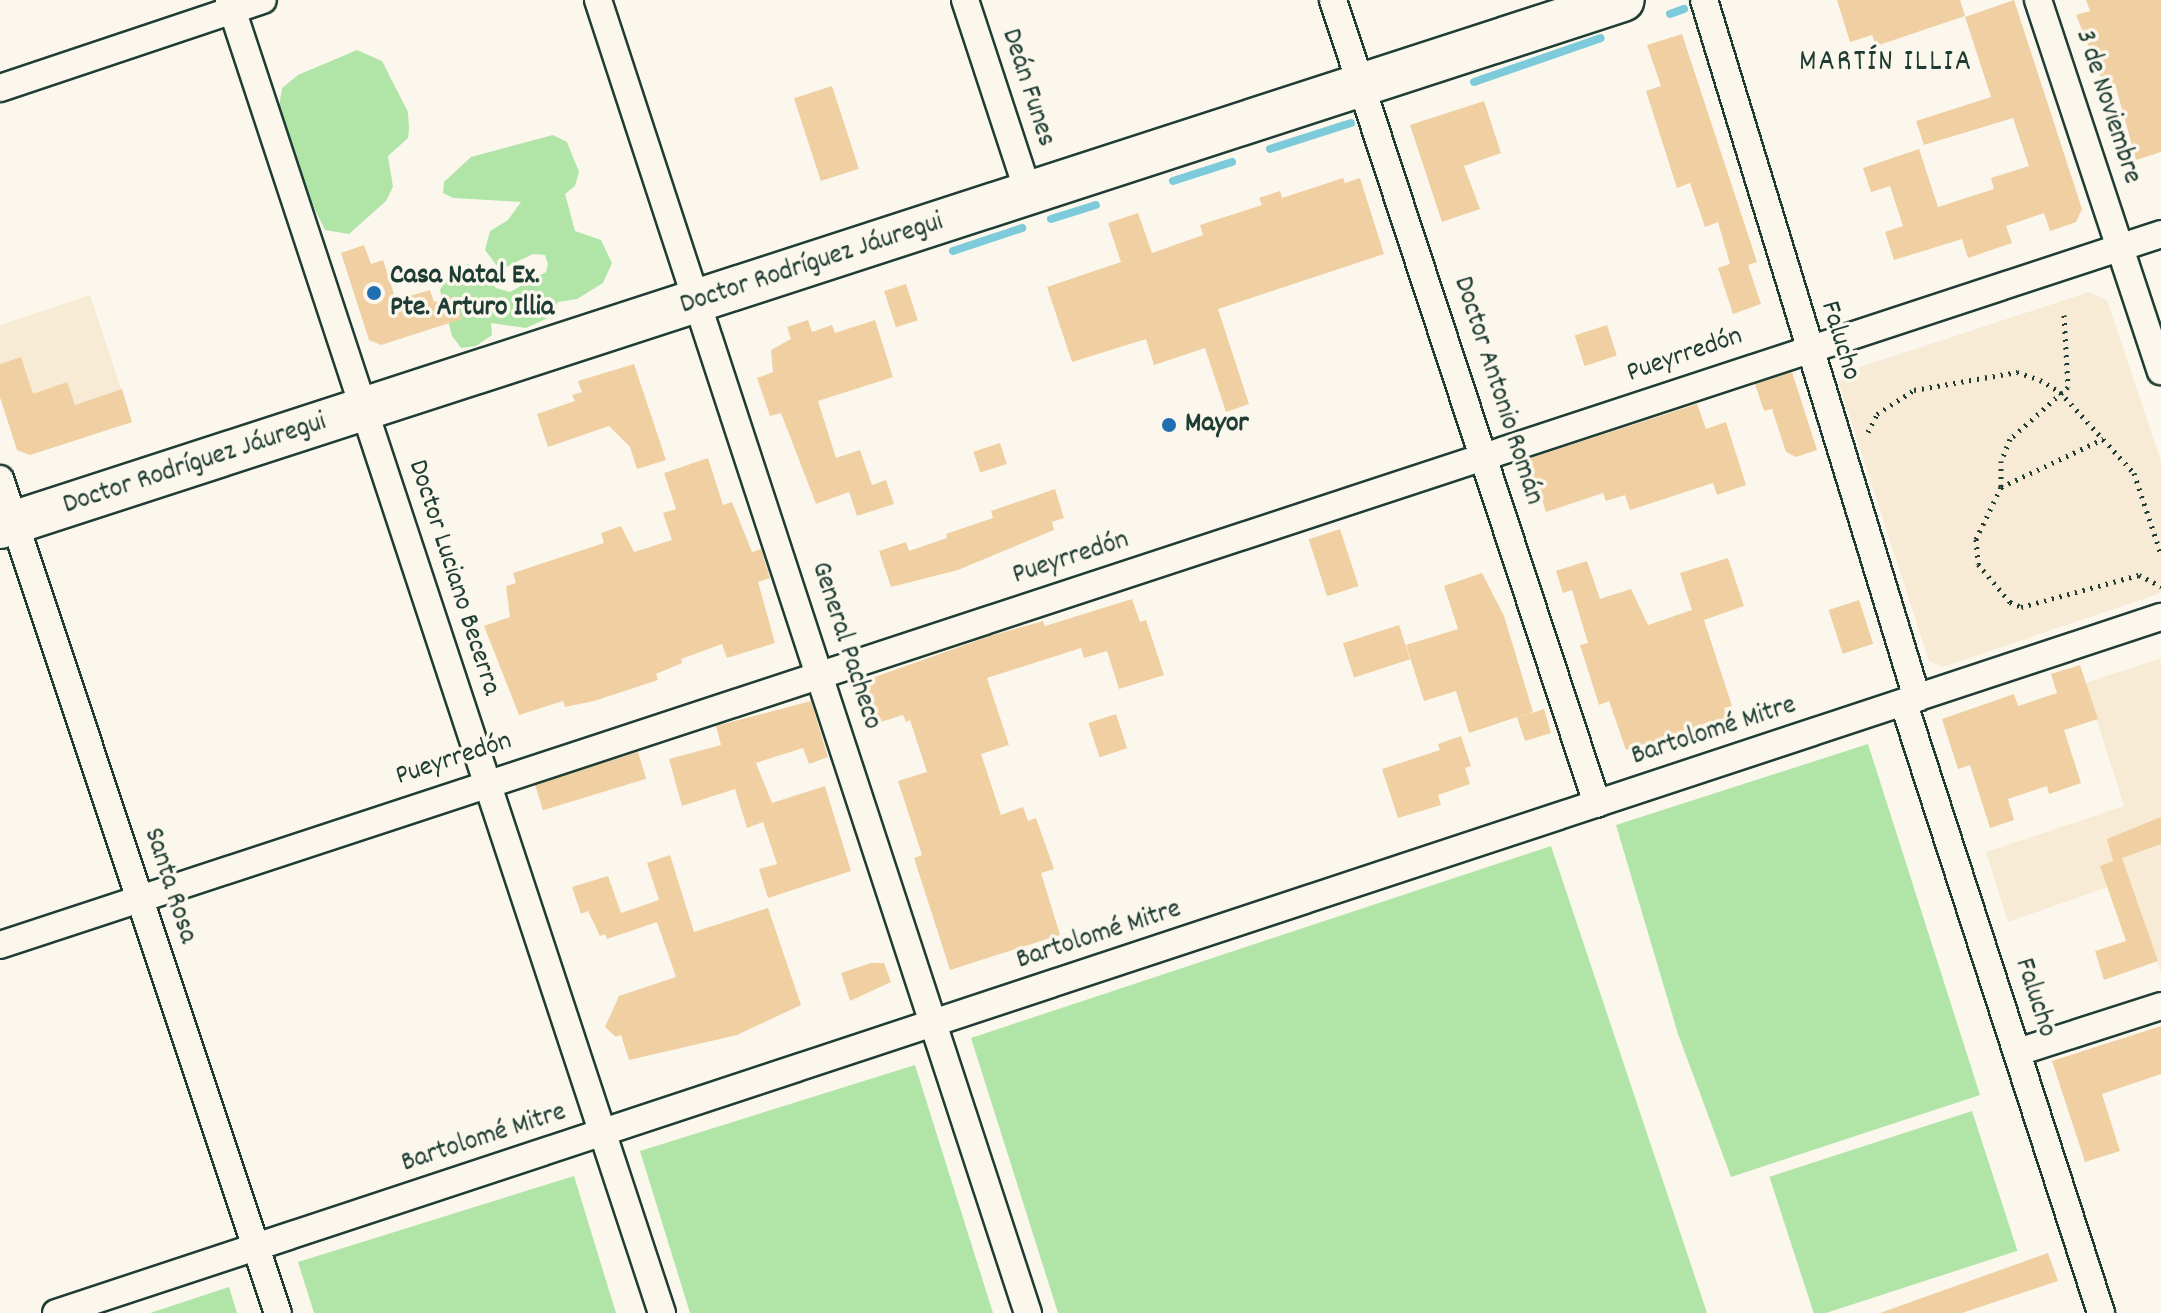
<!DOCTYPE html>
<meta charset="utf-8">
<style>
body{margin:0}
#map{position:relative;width:2161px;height:1313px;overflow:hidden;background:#fbf7ec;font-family:Dekko,sans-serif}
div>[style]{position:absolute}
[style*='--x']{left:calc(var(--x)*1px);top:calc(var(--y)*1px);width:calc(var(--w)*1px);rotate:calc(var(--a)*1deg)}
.built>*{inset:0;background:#f8ebd6}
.green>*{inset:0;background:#b1e5a7;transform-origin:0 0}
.stream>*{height:8px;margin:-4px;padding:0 4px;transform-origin:4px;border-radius:4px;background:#7ccada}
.building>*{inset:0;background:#f0d0a2;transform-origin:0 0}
.path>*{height:5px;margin-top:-2.5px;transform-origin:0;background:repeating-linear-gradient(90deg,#1f3d34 0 2px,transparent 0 8px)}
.roads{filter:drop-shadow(2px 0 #1f3d34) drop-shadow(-2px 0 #1f3d34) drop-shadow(0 2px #1f3d34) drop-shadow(0 -2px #1f3d34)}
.street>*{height:26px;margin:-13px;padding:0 13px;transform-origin:13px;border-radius:13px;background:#fbf7ec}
.primary>*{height:42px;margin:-21px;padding:0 21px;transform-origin:21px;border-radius:21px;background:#fbf7ec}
.dots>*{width:22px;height:22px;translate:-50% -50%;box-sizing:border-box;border:4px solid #fbf7ec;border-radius:50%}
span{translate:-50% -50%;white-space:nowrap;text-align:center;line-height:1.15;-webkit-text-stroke:7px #fbf7ec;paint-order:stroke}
.street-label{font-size:28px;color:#1f3d34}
.poi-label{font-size:28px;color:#1f3d34;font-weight:700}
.left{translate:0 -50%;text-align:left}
.neighbourhood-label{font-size:30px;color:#1f3d34;letter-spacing:2px}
</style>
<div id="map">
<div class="built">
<i style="clip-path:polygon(2089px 292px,2107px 300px,2161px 461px,2161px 593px,1942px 667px,1929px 661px,1839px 384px,1845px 372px)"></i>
<i style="clip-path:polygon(90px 295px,132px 422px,30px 455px,17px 450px,0 397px,0 325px)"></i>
<i style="clip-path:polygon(2161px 658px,2161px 974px,2128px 880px,2008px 922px,1986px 852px,2124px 806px,2085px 683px)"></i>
</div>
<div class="green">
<i style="clip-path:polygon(357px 50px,382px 61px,408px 112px,409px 128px,408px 138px,388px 156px,393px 187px,386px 201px,349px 234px,325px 230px,295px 169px,278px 114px,282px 88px,298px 75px)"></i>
<i style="clip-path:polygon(553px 135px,567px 142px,579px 172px,575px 186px,565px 194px,575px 231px,601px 240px,612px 263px,603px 283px,577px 299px,558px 302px,548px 318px,526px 328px,491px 323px,492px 335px,476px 346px,461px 348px,452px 336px,440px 290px,447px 278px,468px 264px,496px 288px,510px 292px,546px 272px,548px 264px,545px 255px,533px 254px,500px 270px,485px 250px,490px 231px,508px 220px,521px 202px,453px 198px,443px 193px,444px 182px,471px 157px)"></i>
<i style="clip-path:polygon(1868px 744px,1980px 1095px,1731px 1177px,1678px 1034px,1616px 825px)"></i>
<i style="clip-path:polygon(1551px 846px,1707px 1313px,1058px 1313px,971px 1038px)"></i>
<i style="clip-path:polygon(915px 1065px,993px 1313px,690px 1313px,640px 1151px)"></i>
<i style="left:1972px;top:1111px;width:147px;height:213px;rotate:72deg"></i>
<i style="clip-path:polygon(574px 1176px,616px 1313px,314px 1313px,298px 1262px)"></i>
<i style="clip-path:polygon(229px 1287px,237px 1313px,150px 1313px)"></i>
</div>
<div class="stream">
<i style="--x:1670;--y:14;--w:15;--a:-20"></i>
<i style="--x:1474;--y:82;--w:134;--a:-19.1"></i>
<i style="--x:1270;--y:149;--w:85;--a:-17.8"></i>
<i style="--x:1173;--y:181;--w:62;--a:-17.9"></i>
<i style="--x:1051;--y:219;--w:47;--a:-17.3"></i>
<i style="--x:953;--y:251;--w:73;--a:-18.4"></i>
</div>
<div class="building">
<i style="clip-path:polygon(1837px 0,1960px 0,1965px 16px,1876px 46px,1872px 35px,1850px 42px)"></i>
<i style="clip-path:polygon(2014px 0,2082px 209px,2076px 222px,2050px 231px,2044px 213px,2006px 226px,2012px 243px,1968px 258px,1962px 239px,1894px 260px,1885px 232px,1903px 226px,1890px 186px,1871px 192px,1863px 168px,1919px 149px,1938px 207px,1994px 189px,1991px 178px,2029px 166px,2013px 118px,1924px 145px,1916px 121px,1991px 97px,1965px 17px)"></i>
<i style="clip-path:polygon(2086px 0,2161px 0,2161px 152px,2136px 160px,2115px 84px,2105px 88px,2076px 15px,2090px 11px)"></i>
<i style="clip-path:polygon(1682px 34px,1757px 262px,1748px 265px,1761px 304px,1733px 314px,1718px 268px,1730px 264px,1718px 222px,1705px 227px,1690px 183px,1677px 188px,1646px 91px,1661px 86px,1647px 45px)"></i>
<i style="left:832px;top:86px;width:87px;height:40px;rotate:72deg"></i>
<i style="clip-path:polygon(1484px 101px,1501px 153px,1464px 166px,1480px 209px,1442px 222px,1410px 125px)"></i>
<i style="clip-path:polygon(1343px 178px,1345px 183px,1360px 178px,1384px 254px,1218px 309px,1249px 404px,1226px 412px,1205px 348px,1154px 365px,1146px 339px,1072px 362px,1047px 287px,1121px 262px,1108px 223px,1138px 213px,1152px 253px,1203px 235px,1200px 225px,1262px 205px,1259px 198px,1280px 191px,1282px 198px)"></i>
<i style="clip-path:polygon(364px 245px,371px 264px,383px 260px,396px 300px,430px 290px,434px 302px,455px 296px,462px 319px,381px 345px,369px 340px,341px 253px)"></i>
<i style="left:906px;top:284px;width:38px;height:23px;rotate:72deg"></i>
<i style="clip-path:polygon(808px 320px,812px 332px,832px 325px,835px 333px,875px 320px,893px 377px,818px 401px,836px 458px,860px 450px,872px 485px,886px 480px,894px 504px,857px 516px,849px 492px,816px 504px,781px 413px,770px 416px,757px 378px,773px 372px,771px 350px,791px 339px,787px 327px)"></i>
<i style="left:1607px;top:325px;width:32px;height:34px;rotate:72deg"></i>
<i style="clip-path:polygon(21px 357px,33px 394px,67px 382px,75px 405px,122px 389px,132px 422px,30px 455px,17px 450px,0 397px,0 364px)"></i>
<i style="clip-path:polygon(634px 364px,666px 460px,637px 469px,630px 447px,609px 426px,548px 447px,537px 414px,575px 401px,572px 395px,582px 392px,578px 381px)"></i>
<i style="clip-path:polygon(1792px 372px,1817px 450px,1796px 457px,1786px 452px,1772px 409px,1764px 411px,1755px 384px)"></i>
<i style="clip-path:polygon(1697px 404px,1706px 429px,1726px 422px,1746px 485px,1717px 495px,1713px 483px,1630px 510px,1625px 495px,1606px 501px,1603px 493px,1546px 512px,1540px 494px,1533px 497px,1524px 469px,1530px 458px)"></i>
<i style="left:1000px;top:443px;width:22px;height:28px;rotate:72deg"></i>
<i style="clip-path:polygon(708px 458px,723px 505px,732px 502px,752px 552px,761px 549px,770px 578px,758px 582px,775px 643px,727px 658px,722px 644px,681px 659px,682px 663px,656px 674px,658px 680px,594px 701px,565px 707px,563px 701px,519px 715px,484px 626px,510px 617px,506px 586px,516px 583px,513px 573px,604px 543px,601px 533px,621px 526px,634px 552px,672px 540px,663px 513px,676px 509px,664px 473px)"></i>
<i style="clip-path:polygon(1055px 489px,1064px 518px,1052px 522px,1054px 530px,958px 570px,891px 587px,879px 551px,906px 542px,909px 551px,947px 538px,946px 534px,993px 518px,991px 511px)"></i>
<i style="left:1340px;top:529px;width:60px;height:33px;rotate:72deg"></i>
<i style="clip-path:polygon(1728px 558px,1744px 606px,1704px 620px,1732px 706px,1724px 708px,1727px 717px,1626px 750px,1609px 701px,1599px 705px,1580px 645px,1588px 643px,1572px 590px,1563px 593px,1556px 571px,1587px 561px,1600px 599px,1631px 589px,1648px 625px,1692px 610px,1680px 573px)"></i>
<i style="clip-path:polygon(1482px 573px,1504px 616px,1533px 712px,1519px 717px,1544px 709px,1551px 733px,1525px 741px,1517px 717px,1469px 733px,1456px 691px,1424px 701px,1406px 645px,1458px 629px,1444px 586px)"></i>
<i style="clip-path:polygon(1132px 599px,1140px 622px,1146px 620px,1164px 675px,1119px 689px,1107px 651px,1084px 658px,1081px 648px,987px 678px,1009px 745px,981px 754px,1001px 815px,1023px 807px,1028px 821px,1036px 818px,1054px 869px,1041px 873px,1060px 935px,950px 970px,914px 858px,922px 855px,898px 781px,927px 772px,910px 720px,906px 722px,903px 715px,871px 725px,858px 683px,990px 636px,1043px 621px,1045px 626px)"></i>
<i style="left:1859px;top:600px;width:46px;height:32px;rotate:72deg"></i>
<i style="left:1399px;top:625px;width:36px;height:59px;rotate:72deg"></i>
<i style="clip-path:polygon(2080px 665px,2098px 719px,2064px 730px,2081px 783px,2049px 794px,2047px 786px,2008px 799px,2014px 820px,1990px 828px,1970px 765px,1958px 769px,1942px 719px,2014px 694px,2018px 706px,2057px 693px,2051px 674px)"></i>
<i style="clip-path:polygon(811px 701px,828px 757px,809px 764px,803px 748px,756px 763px,772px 803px,825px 786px,851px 871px,768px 898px,759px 869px,777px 864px,763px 822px,747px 828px,735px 789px,682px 806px,669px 759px,721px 745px,716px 726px)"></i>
<i style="left:1116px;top:714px;width:36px;height:29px;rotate:72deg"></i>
<i style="clip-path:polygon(1461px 736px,1471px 766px,1465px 768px,1470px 784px,1438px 795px,1441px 805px,1398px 818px,1382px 769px,1440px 750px,1438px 744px)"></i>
<i style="left:638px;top:752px;width:28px;height:108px;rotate:73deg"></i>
<i style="clip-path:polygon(2161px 817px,2161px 844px,2122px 858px,2158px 961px,2104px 980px,2095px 951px,2126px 941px,2100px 866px,2113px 861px,2107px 839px)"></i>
<i style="clip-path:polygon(670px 855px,694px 932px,768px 908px,801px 1005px,737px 1035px,629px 1060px,621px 1035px,616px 1037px,605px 1027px,619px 996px,676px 977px,657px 922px,607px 939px,605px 934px,600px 936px,588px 911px,581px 914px,572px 887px,608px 876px,621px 913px,659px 900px,647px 863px)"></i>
<i style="clip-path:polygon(871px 963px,884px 963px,891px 982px,850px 1001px,841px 973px)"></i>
<i style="clip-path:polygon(2161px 1026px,2161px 1074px,2102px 1094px,2120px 1151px,2085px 1162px,2052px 1061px)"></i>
<i style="clip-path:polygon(2048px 1253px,2058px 1281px,1962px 1313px,1880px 1313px)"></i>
</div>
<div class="path">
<i style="--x:2064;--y:315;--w:72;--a:86.8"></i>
<i style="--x:2068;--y:387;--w:78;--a:138.1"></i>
<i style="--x:2010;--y:439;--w:24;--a:112"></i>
<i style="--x:2001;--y:461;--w:26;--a:90"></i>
<i style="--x:2001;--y:487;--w:58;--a:115.7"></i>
<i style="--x:1976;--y:539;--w:25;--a:85"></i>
<i style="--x:1978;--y:564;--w:50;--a:49.9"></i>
<i style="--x:2010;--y:602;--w:12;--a:24"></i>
<i style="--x:2021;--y:607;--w:122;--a:-15.2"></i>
<i style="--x:2139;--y:575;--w:25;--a:27"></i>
<i style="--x:1868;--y:432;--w:20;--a:-63"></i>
<i style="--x:1877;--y:414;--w:44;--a:-33"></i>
<i style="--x:1914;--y:390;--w:105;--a:-9.9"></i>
<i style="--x:2017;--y:372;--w:24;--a:19"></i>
<i style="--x:2040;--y:380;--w:23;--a:31"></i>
<i style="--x:2060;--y:392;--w:110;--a:47.6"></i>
<i style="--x:2134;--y:473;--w:85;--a:71.6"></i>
<i style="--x:2001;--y:487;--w:113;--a:-25.2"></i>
</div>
<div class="roads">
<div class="street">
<i style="--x:229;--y:0;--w:1383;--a:71.75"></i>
<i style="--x:598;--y:0;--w:1382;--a:71.87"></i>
<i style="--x:965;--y:0;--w:205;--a:71.8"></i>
<i style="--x:1333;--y:0;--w:846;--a:71.82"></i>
<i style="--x:1704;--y:0;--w:730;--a:73.03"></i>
<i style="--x:2038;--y:0;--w:391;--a:71.7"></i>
<i style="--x:0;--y:88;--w:277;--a:-18.5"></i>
<i style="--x:0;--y:479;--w:879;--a:71.57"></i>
<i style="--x:1904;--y:704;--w:640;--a:72.07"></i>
<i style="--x:0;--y:945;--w:2275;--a:-18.21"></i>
<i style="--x:2018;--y:1052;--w:150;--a:-17.8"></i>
<i style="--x:56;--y:1313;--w:2217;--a:-18.3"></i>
</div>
<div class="primary">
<i style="--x:0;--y:527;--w:1706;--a:-17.99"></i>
</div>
</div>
<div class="dots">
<i style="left:374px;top:293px;background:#1f6fb2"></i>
<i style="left:1169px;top:425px;background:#1f6fb2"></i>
</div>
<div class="street-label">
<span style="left:1027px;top:88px;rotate:72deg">Deán Funes</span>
<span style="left:2107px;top:107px;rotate:72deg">3 de Noviembre</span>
<span style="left:812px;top:265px;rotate:-18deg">Doctor Rodríguez Jáuregui</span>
<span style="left:1839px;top:341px;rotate:73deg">Falucho</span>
<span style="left:1685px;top:356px;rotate:-19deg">Pueyrredón</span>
<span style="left:1497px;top:391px;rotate:72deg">Doctor Antonio Román</span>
<span style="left:195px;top:465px;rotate:-18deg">Doctor Rodríguez Jáuregui</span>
<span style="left:1071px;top:559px;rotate:-18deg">Pueyrredón</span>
<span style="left:453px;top:578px;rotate:72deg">Doctor Luciano Becerra</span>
<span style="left:845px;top:646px;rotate:72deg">General Pacheco</span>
<span style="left:1714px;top:732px;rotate:-18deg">Bartolomé Mitre</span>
<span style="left:454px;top:760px;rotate:-18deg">Pueyrredón</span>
<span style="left:169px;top:886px;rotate:72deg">Santa Rosa</span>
<span style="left:1099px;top:936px;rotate:-18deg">Bartolomé Mitre</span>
<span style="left:2034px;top:998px;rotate:72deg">Falucho</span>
<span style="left:484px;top:1139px;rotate:-18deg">Bartolomé Mitre</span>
</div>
<div class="poi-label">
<span class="left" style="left:390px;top:293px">Casa Natal Ex.<br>Pte. Arturo Illia</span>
<span class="left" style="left:1185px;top:425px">Mayor</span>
</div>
<div class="neighbourhood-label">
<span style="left:1886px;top:64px">MARTÍN ILLIA</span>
</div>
</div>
